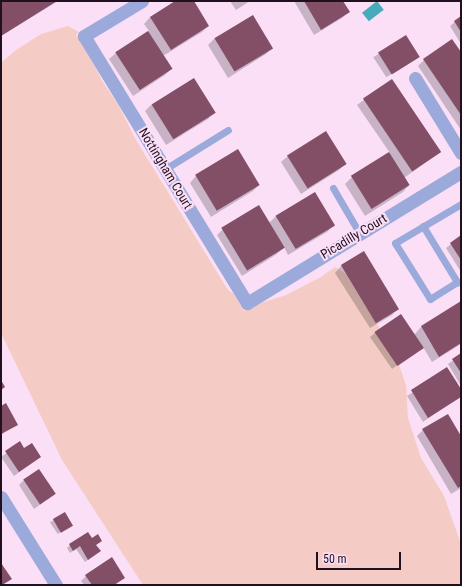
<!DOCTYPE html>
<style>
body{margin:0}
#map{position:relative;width:462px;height:586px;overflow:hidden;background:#fbdff7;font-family:"Roboto Condensed",sans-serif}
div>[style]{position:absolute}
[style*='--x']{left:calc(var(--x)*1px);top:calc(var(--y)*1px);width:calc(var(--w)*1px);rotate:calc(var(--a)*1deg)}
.green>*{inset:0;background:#f5ccc5}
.water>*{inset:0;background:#47abbc;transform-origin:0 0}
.shadow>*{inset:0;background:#0003;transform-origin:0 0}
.building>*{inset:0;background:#824f67;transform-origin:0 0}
.service>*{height:7px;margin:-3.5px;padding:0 3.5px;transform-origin:3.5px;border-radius:3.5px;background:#9baada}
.minor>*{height:13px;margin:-6.5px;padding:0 6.5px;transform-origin:6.5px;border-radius:6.5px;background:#9baada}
span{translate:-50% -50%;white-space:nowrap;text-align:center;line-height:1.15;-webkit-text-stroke:4px #fbdff7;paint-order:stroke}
.street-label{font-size:13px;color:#21111f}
.frame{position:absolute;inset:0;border:2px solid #21111f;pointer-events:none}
.scale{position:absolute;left:316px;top:552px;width:85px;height:18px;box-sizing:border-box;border:2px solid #21111f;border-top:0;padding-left:5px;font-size:12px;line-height:14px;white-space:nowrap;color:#21111f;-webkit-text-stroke:3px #fbdff7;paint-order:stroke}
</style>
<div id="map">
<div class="green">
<i style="clip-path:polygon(68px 26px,79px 32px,76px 35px,95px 66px,102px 81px,119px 106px,136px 140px,228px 290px,234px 294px,244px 311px,252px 306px,286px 295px,321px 277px,335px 267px,346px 274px,395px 353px,406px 385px,408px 418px,421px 458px,444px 496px,461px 544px,461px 585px,143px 585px,62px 460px,1px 333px,1px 63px,16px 50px,41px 34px)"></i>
</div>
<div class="water">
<i style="left:377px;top:1px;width:11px;height:19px;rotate:52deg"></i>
</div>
<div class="shadow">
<i style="clip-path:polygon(5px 1px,58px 1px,1px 36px,1px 4px)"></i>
<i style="clip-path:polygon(177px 1px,193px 1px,208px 26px,202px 32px,163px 56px,171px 69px,165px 75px,133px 96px,109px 59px,116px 53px,149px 31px,144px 24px,150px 17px)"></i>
<i style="clip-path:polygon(230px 1px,250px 1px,236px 10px)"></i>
<i style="clip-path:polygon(294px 1px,342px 1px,349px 12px,342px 18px,314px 35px)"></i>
<i style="clip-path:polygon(252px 16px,272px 48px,266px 54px,228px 78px,208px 45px,214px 39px)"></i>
<i style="clip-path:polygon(461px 17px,461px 44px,450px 26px)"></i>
<i style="left:406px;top:36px;width:24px;height:39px;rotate:57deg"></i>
<i style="clip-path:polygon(461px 54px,461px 130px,418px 66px,424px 60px)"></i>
<i style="clip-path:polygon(193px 79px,214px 113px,208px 119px,166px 145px,145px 111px,151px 105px)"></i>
<i style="clip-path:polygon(391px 80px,440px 152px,404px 178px,409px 185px,403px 192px,365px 216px,345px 184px,351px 178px,390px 153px,357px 105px)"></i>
<i style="clip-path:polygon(288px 156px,345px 164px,339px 170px,301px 194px,281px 162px)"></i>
<i style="clip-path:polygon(196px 176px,259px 185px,253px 191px,211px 217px,190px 183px)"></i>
<i style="clip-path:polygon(315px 193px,334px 225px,327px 232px,288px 255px,284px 247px,277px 254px,242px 276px,217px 235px,223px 229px,269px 223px,276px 216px)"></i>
<i style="clip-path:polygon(461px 236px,461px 272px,446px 248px)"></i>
<i style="clip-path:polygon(341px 266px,398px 308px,392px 315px,370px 328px,335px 273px)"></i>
<i style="clip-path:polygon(461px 302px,461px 344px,432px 362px,423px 347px,392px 369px,370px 337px,375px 333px,414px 335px,421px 327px)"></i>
<i style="clip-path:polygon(461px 355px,461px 386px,448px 364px)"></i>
<i style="clip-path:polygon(447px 369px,461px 391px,461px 396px,423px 422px,407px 396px)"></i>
<i style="clip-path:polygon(1px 407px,17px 424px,1px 435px)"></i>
<i style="clip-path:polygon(423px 430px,461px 438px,461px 488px,451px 494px,417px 436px)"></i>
<i style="clip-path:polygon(20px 443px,24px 450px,40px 457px,14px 476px,1px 457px)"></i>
<i style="clip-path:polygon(24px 480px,55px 494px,34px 509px,19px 485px)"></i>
<i style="left:64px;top:513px;width:14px;height:17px;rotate:56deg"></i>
<i style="clip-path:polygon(92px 540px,101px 541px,96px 545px,99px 551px,85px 562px,76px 549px,70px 553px,67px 548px,70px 545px)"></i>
<i style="clip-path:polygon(86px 576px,124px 577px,115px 585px,84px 585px,81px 581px)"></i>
</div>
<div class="building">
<i style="clip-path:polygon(3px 1px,57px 1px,1px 36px,1px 2px)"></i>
<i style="clip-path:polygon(175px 1px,194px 1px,209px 26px,171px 50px,150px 17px)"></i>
<i style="clip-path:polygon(304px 1px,343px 1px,350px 12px,321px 30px)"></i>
<i style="left:253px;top:15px;width:39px;height:45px;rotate:59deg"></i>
<i style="clip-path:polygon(461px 16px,461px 32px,454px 21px)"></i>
<i style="left:148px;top:31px;width:45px;height:39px;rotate:57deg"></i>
<i style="left:406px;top:35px;width:26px;height:33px;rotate:58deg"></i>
<i style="clip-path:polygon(452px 39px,461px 52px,461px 115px,423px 59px)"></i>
<i style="left:194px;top:78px;width:41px;height:50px;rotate:58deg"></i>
<i style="left:392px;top:79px;width:88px;height:35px;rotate:56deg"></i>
<i style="left:326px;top:131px;width:39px;height:46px;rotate:58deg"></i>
<i style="left:238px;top:149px;width:42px;height:50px;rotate:59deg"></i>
<i style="left:389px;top:152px;width:39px;height:45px;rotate:58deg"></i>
<i style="left:315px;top:192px;width:39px;height:46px;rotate:59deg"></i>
<i style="left:259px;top:205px;width:50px;height:44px;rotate:59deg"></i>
<i style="clip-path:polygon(461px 235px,461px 260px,450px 243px)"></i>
<i style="left:364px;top:251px;width:68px;height:27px;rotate:59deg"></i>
<i style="clip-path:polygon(461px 301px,461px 343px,439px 357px,421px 326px)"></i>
<i style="left:401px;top:314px;width:41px;height:32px;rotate:56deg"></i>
<i style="clip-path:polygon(461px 353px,461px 373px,452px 359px)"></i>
<i style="clip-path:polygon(447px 367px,461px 389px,461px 397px,428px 418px,411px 390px)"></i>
<i style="clip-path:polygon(1px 380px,5px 387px,1px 390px)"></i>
<i style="clip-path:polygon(6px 403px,18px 425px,1px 434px,1px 406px)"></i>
<i style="clip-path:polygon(448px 414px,461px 436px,461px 486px,458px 488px,422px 429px)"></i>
<i style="clip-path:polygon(20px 441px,24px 448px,32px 443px,41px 457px,19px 472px,5px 451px)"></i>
<i style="left:39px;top:469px;width:30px;height:19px;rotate:56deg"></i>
<i style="left:65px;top:512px;width:16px;height:14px;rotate:60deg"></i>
<i style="clip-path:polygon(88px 532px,92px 538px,98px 534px,102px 541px,96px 545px,101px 551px,88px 560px,80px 546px,73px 551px,69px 544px)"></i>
<i style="clip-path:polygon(112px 557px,125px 578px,114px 585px,92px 585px,85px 575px)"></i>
<i style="clip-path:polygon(1px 563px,12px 579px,2px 585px,1px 583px)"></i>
</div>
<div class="service">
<i style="--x:165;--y:169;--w:74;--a:-31.8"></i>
<i style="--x:333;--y:188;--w:53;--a:59.6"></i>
<i style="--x:423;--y:226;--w:66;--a:58.7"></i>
<i style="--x:457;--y:282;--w:32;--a:148"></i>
<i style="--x:430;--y:299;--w:66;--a:-122"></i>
<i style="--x:395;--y:243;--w:77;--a:-30.6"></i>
</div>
<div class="minor">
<i style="--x:142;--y:1;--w:68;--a:148.9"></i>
<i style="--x:84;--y:36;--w:313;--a:58.6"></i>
<i style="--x:247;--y:303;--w:251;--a:-31.5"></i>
<i style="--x:415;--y:78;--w:88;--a:58.5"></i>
<i style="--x:1;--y:497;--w:104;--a:58"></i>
</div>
<div class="street-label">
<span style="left:165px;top:169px;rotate:59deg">Nottingham Court</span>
<span style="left:354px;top:237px;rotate:-31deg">Picadilly Court</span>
</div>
<div class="frame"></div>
<div class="scale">50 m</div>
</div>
